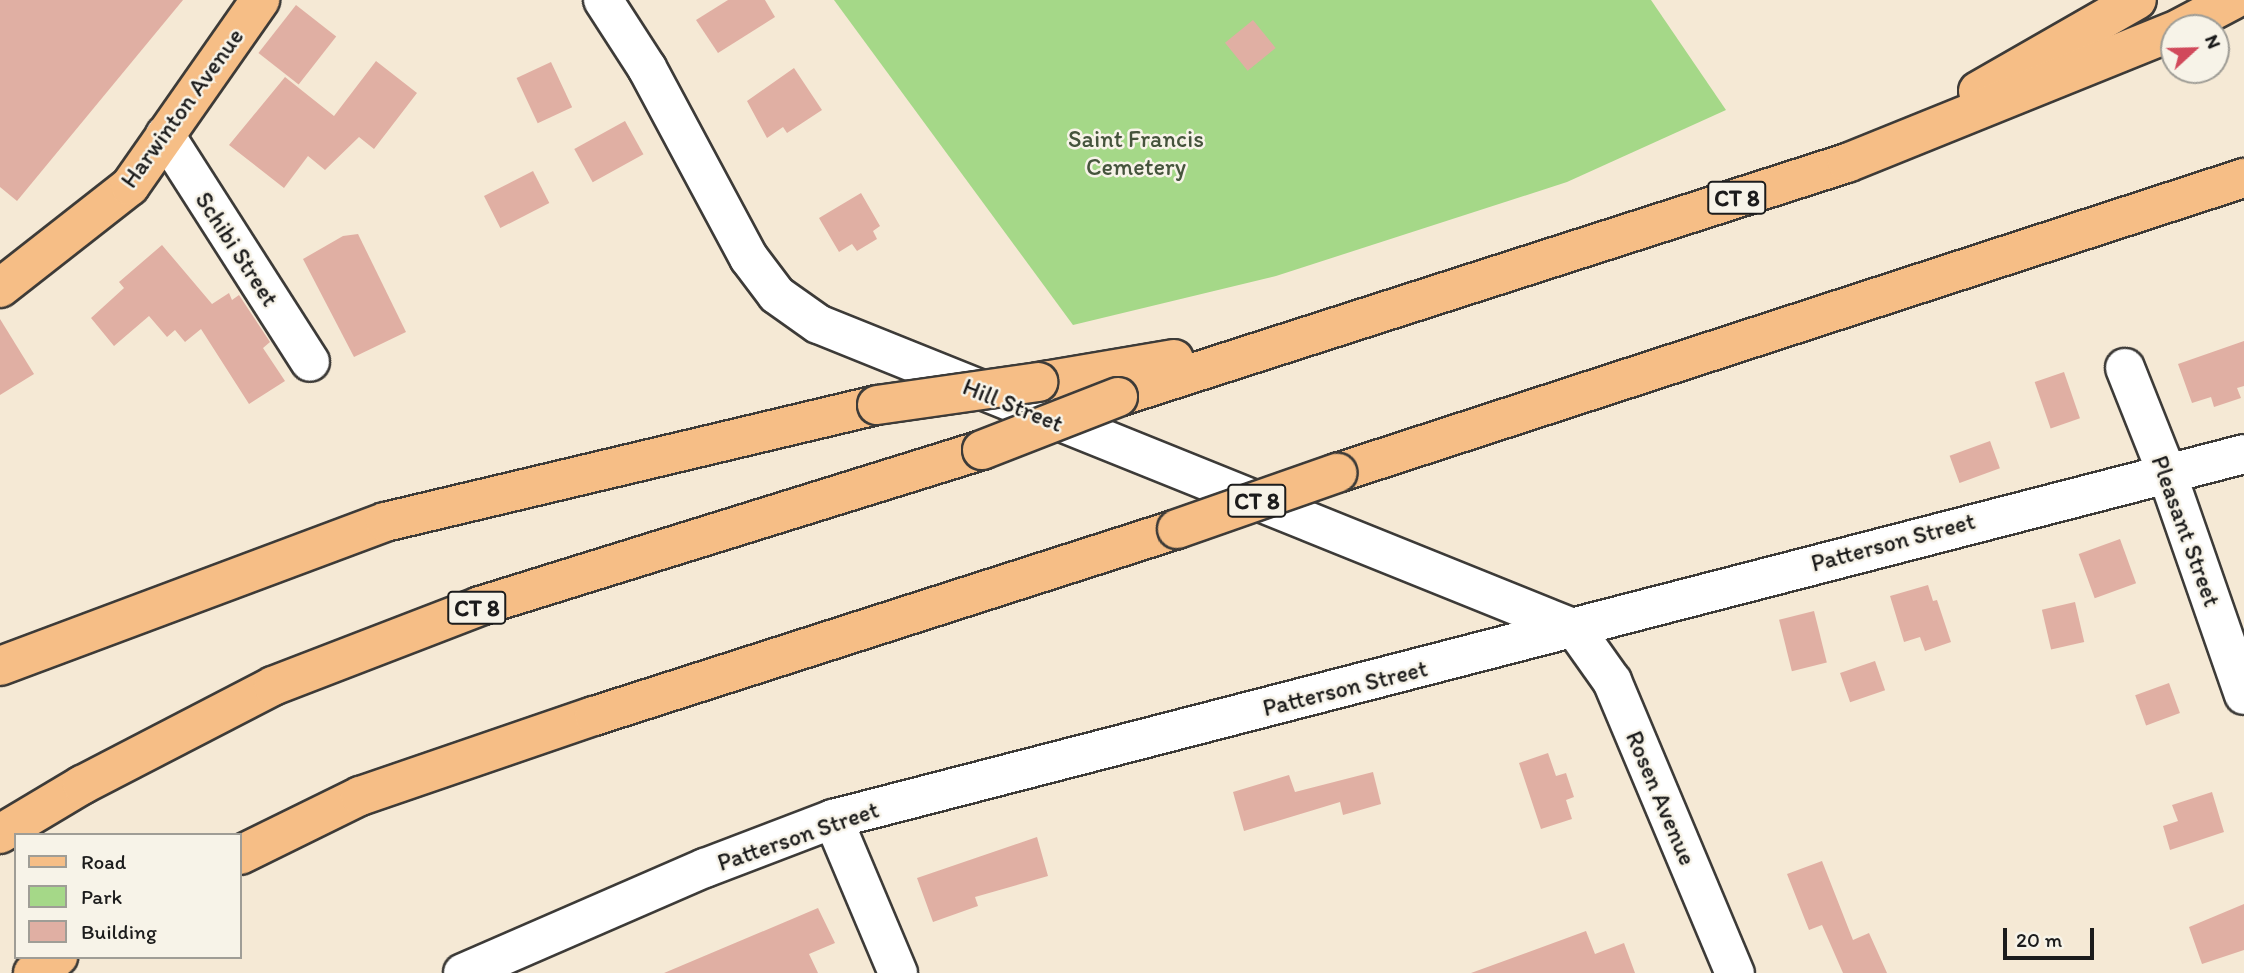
<!DOCTYPE html>
<style>
body{margin:0}
#map{position:relative;width:2244px;height:973px;overflow:hidden;background:#f5e9d5;font-family:Itim,sans-serif}
div>[style]{position:absolute}
[style*='--x']{left:calc(var(--x)*1px);top:calc(var(--y)*1px);width:calc(var(--w)*1px);rotate:calc(var(--a)*1deg)}
.green>*{inset:0;background:#a5d888}
.building>*{inset:0;background:#e0afa3;transform-origin:0 0}
.roads{filter:drop-shadow(2px 0 #3d3b38) drop-shadow(-2px 0 #3d3b38) drop-shadow(0 2px #3d3b38) drop-shadow(0 -2px #3d3b38)}
.minor>*{height:38px;margin:-19px;padding:0 19px;transform-origin:19px;border-radius:19px;background:#fff}
.major>*{height:38px;margin:-19px;padding:0 19px;transform-origin:19px;border-radius:19px;background:#f6be86}
.highway>*{height:38px;margin:-19px;padding:0 19px;transform-origin:19px;border-radius:19px;background:#f6be86}
.bridges{filter:drop-shadow(2px 0 #3d3b38) drop-shadow(-2px 0 #3d3b38) drop-shadow(0 2px #3d3b38) drop-shadow(0 -2px #3d3b38)}
.highway-bridge>*{height:38px;margin:-19px;padding:0 19px;transform-origin:19px;border-radius:19px;background:#f6be86}
span{translate:-50% -50%;white-space:nowrap;text-align:center;line-height:1.15;-webkit-text-stroke:5px #f7f3e8;paint-order:stroke}
.shield-label span{padding:2px 5px;background:#f7f3e8;border:2px solid;border-radius:5px;-webkit-text-stroke-width:0}
.shield-label{font-size:23px;color:#1c1c1c;font-weight:700}
.street-label{font-size:24px;color:#1c1c1c}
.park-label{font-size:24px;color:#45543c}
.legend{position:absolute;left:14px;top:833px;width:228px;height:126px;box-sizing:border-box;background:#f7f3e8;border:2px solid #9f9d96;margin:0;padding:9px 12px;list-style:none;font-size:21px;color:#1c1c1c}
.legend li{display:flex;align-items:center;gap:14px;height:35px}
.legend b{width:35px;border:2px solid #9f9d96}
.north{position:absolute;left:2160px;top:14px;width:70px;height:70px;box-sizing:border-box;background:#f7f3e8;border:2px solid #9f9d96;border-radius:50%;rotate:68deg;font-size:19px;font-weight:700;line-height:28px;text-align:center;color:#1c1c1c}
.north::after{content:'';display:block;margin:auto;width:24px;height:32px;background:#d1495b;clip-path:polygon(50% 0,100% 100%,50% 72%,0 100%)}
.scale{position:absolute;left:2003px;top:928px;width:91px;height:32px;box-sizing:border-box;border:4px solid #1c1c1c;border-top:0;padding-left:9px;font-size:21px;line-height:24px;white-space:nowrap;color:#1c1c1c;-webkit-text-stroke:5px #f7f3e8;paint-order:stroke}
</style>
<div id="map">
<div class="green">
<i style="clip-path:polygon(834px 0,1651px 0,1726px 110px,1567px 182px,1276px 276px,1073px 325px)"></i>
</div>
<div class="building">
<i style="clip-path:polygon(0 0,183px 0,17px 201px,0 187px)"></i>
<i style="clip-path:polygon(728px 0,765px 0,775px 17px,718px 53px,696px 20px)"></i>
<i style="left:296px;top:5px;width:51px;height:61px;rotate:38deg"></i>
<i style="left:1253px;top:20px;width:36px;height:36px;rotate:51deg"></i>
<i style="clip-path:polygon(376px 61px,417px 93px,374px 149px,359px 137px,325px 170px,308px 156px,284px 188px,229px 145px,285px 77px,334px 116px)"></i>
<i style="left:551px;top:62px;width:50px;height:38px;rotate:65deg"></i>
<i style="clip-path:polygon(794px 68px,822px 110px,787px 133px,783px 127px,767px 138px,747px 101px)"></i>
<i style="left:625px;top:121px;width:38px;height:58px;rotate:61deg"></i>
<i style="left:533px;top:171px;width:36px;height:55px;rotate:63deg"></i>
<i style="clip-path:polygon(861px 193px,880px 226px,873px 231px,877px 239px,857px 251px,852px 244px,839px 252px,819px 218px)"></i>
<i style="clip-path:polygon(358px 234px,406px 332px,354px 357px,303px 259px,343px 236px)"></i>
<i style="clip-path:polygon(162px 245px,212px 304px,229px 293px,232px 300px,239px 295px,270px 342px,263px 348px,285px 381px,249px 404px,201px 329px,185px 342px,175px 330px,167px 337px,149px 316px,114px 346px,91px 318px,124px 288px,119px 282px)"></i>
<i style="clip-path:polygon(0 319px,34px 374px,0 395px)"></i>
<i style="clip-path:polygon(2244px 341px,2244px 386px,2237px 388px,2241px 398px,2214px 407px,2211px 397px,2192px 403px,2178px 364px)"></i>
<i style="left:2064px;top:372px;width:49px;height:31px;rotate:71deg"></i>
<i style="left:1990px;top:441px;width:29px;height:43px;rotate:70deg"></i>
<i style="left:2120px;top:539px;width:47px;height:44px;rotate:70deg"></i>
<i style="clip-path:polygon(1928px 585px,1933px 601px,1937px 600px,1951px 642px,1925px 651px,1920px 637px,1904px 642px,1890px 596px)"></i>
<i style="left:2075px;top:602px;width:41px;height:34px;rotate:77deg"></i>
<i style="left:1814px;top:611px;width:53px;height:36px;rotate:76deg"></i>
<i style="left:1875px;top:661px;width:31px;height:37px;rotate:71deg"></i>
<i style="left:2169px;top:683px;width:32px;height:36px;rotate:70deg"></i>
<i style="clip-path:polygon(1548px 753px,1556px 776px,1566px 773px,1574px 797px,1566px 800px,1572px 819px,1541px 829px,1519px 763px)"></i>
<i style="clip-path:polygon(1373px 772px,1381px 804px,1343px 815px,1340px 802px,1244px 831px,1233px 792px,1289px 775px,1295px 792px)"></i>
<i style="clip-path:polygon(2212px 792px,2224px 832px,2170px 850px,2163px 826px,2178px 821px,2172px 805px)"></i>
<i style="clip-path:polygon(1037px 837px,1048px 876px,975px 897px,978px 906px,933px 922px,917px 878px)"></i>
<i style="clip-path:polygon(1822px 861px,1853px 940px,1869px 933px,1887px 973px,1843px 973px,1822px 925px,1809px 930px,1787px 874px)"></i>
<i style="clip-path:polygon(2244px 904px,2244px 950px,2202px 964px,2189px 927px)"></i>
<i style="clip-path:polygon(818px 908px,835px 943px,809px 954px,818px 973px,664px 973px)"></i>
<i style="clip-path:polygon(1586px 931px,1595px 954px,1624px 943px,1635px 973px,1471px 973px)"></i>
</div>
<div class="roads">
<div class="minor">
<i style="--x:603;--y:0;--w:81;--a:57.1"></i>
<i style="--x:647;--y:68;--w:216;--a:61.8"></i>
<i style="--x:749;--y:258;--w:46;--a:52.9"></i>
<i style="--x:777;--y:295;--w:50;--a:35.3"></i>
<i style="--x:818;--y:324;--w:816;--a:21.94"></i>
<i style="--x:1575;--y:629;--w:64;--a:54.6"></i>
<i style="--x:1612;--y:681;--w:317;--a:67.2"></i>
<i style="--x:165;--y:135;--w:269;--a:57.4"></i>
<i style="--x:2125;--y:368;--w:111;--a:68.3"></i>
<i style="--x:2166;--y:471;--w:237;--a:70.8"></i>
<i style="--x:833;--y:819;--w:167;--a:67.1"></i>
<i style="--x:463;--y:973;--w:264;--a:-23.5"></i>
<i style="--x:705;--y:868;--w:137;--a:-20.9"></i>
<i style="--x:833;--y:819;--w:1457;--a:-14.5"></i>
</div>
<div class="major">
<i style="--x:0;--y:288;--w:165;--a:-38.1"></i>
<i style="--x:130;--y:186;--w:227;--a:-55"></i>
</div>
<div class="highway">
<i style="--x:2180;--y:28;--w:60;--a:-27.8"></i>
<i style="--x:1978;--y:91;--w:183;--a:-29.8"></i>
<i style="--x:1038;--y:382;--w:138;--a:-9.6"></i>
<i style="--x:1118;--y:397;--w:766;--a:-17.8"></i>
<i style="--x:1847;--y:163;--w:353;--a:-22"></i>
<i style="--x:1337;--y:473;--w:954;--a:-18.02"></i>
<i style="--x:0;--y:666;--w:411;--a:-20.5"></i>
<i style="--x:385;--y:522;--w:506;--a:-13.38"></i>
<i style="--x:0;--y:834;--w:96;--a:-30.9"></i>
<i style="--x:82;--y:785;--w:215;--a:-27.4"></i>
<i style="--x:273;--y:686;--w:222;--a:-21.1"></i>
<i style="--x:480;--y:606;--w:526;--a:-17.26"></i>
<i style="--x:240;--y:855;--w:134;--a:-26.2"></i>
<i style="--x:360;--y:796;--w:247;--a:-18.9"></i>
<i style="--x:594;--y:716;--w:612;--a:-17.78"></i>
<i style="--x:33;--y:973;--w:30;--a:-33"></i>
</div>
</div>
<div class="bridges">
<div class="highway-bridge">
<i style="--x:877;--y:405;--w:163;--a:-8.1"></i>
<i style="--x:982;--y:450;--w:146;--a:-21.3"></i>
<i style="--x:1177;--y:529;--w:170;--a:-19.3"></i>
</div>
</div>
<div class="shield-label">
<span style="left:1737px;top:198px">CT 8</span>
<span style="left:1257px;top:501px">CT 8</span>
<span style="left:477px;top:608px">CT 8</span>
</div>
<div class="street-label">
<span style="left:182px;top:108px;rotate:-54deg">Harwinton Avenue</span>
<span style="left:237px;top:249px;rotate:57deg">Schibi Street</span>
<span style="left:1013px;top:405px;rotate:22deg">Hill Street</span>
<span style="left:2186px;top:531px;rotate:70deg">Pleasant Street</span>
<span style="left:1893px;top:542px;rotate:-15deg">Patterson Street</span>
<span style="left:1345px;top:688px;rotate:-14deg">Patterson Street</span>
<span style="left:1661px;top:798px;rotate:67deg">Rosen Avenue</span>
<span style="left:798px;top:836px;rotate:-19deg">Patterson Street</span>
</div>
<div class="park-label">
<span style="left:1136px;top:153px">Saint Francis<br>Cemetery</span>
</div>
<ul class="legend">
<li><b style="height:9px;background:#f6be86"></b>Road</li>
<li><b style="height:19px;background:#a5d888"></b>Park</li>
<li><b style="height:19px;background:#e0afa3"></b>Building</li>
</ul>
<div class="north">N</div>
<div class="scale">20 m</div>
</div>
